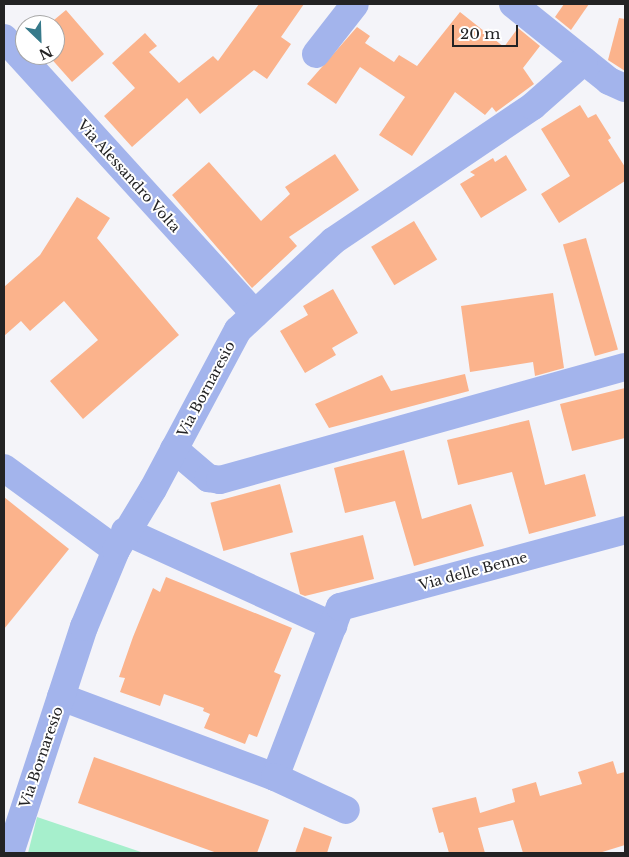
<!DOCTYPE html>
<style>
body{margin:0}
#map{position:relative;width:629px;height:857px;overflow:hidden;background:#f4f4f9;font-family:"Libre Baskerville",serif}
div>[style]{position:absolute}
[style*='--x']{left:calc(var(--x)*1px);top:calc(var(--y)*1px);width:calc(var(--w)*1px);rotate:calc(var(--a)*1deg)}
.green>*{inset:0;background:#a6efcc}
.building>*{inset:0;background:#fbb38c;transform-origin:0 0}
.minor>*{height:28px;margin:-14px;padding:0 14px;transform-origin:14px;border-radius:14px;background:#a3b4ec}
span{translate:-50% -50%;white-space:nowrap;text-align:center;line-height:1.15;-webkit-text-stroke:4px #fff;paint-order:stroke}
.street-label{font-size:14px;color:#232324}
.frame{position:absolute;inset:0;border:5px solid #232324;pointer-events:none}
.north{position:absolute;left:15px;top:15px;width:50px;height:50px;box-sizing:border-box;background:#fff;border:1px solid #a7a7a7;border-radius:50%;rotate:156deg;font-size:14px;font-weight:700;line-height:20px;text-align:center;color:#232324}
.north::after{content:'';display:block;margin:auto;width:18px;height:22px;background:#377a8b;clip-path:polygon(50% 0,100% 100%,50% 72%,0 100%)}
.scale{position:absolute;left:452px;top:25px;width:66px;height:22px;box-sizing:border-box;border:2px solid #232324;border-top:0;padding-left:6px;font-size:15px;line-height:18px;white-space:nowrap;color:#232324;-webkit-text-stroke:4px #fff;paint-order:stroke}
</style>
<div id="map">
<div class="green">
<i style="clip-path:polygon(37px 817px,144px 853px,28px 853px)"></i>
</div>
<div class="building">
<i style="clip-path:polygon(259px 4px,304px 4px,281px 37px,291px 44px,267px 79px,254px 70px,200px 114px,187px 98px,132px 147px,104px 116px,135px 88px,112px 63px,145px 33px,157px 46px,149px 52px,179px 83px,213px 56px,218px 61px)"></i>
<i style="clip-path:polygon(564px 4px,589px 4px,571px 30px,555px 17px)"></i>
<i style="clip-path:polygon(66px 10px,104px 54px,72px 82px,48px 55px,55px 55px,55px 25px,48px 25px)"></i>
<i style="clip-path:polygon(460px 12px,504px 47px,518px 28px,540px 46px,523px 68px,534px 84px,496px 112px,492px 107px,485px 115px,455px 92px,412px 156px,379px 135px,405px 97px,360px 67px,336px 104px,307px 84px,357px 27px,370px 36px,365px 43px,394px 62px,399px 55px,417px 66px)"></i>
<i style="clip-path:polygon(619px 18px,625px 19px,625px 71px,608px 60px)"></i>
<i style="clip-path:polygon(580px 105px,588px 118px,596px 114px,611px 138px,608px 140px,625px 167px,625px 181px,559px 223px,541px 194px,570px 176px,541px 129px)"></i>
<i style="clip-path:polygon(335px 154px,359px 190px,289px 237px,297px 246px,252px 288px,172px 195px,209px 162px,261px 221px,290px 194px,285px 187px)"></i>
<i style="clip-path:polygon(506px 155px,527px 190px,481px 218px,460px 184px,475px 175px,470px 172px,493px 158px,495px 162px)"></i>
<i style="clip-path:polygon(77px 197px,110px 218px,97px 238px,179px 335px,83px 419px,50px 381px,98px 340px,64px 301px,30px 331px,21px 321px,4px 336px,4px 287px,40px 255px)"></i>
<i style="left:414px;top:221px;width:45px;height:50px;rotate:59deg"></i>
<i style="left:586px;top:238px;width:116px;height:24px;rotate:74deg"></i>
<i style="clip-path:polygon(333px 289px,358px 333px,332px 348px,336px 355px,305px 373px,280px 331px,308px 315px,303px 306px)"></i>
<i style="clip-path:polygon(553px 293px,564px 368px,535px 376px,533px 362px,470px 372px,461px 306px)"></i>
<i style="clip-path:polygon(465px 374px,469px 391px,329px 428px,315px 404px,382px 375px,391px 391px)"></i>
<i style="clip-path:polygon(625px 388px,625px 438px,572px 451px,560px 404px)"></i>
<i style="clip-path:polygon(529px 420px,545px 485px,585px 474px,596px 516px,529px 534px,512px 472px,458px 485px,447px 440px)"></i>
<i style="clip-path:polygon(404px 450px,422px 519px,471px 504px,484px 546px,414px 566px,395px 501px,345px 513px,334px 468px)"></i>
<i style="left:280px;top:484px;width:50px;height:72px;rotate:75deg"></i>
<i style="clip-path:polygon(4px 497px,69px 549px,4px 629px)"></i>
<i style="clip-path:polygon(363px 535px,374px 579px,305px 596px,300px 594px,290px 553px)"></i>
<i style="clip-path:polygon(166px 577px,292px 628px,274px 672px,281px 675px,257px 737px,249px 734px,245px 744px,204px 728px,210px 714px,203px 711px,204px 708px,164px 694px,160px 706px,120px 692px,125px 678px,119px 677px,133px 637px,153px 588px,160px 592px)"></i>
<i style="clip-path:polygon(94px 757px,269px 820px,257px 853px,217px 853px,78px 803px)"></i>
<i style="clip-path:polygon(613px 761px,617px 774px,625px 772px,625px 845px,599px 853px,523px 853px,513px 820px,478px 828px,485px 853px,449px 853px,443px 832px,439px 833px,432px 808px,476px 797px,480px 813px,515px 802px,512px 789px,536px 782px,540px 796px,582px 784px,578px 772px)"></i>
<i style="clip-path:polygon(304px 827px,332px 837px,327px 853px,295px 853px)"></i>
</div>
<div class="minor">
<i style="--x:513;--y:4;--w:123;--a:38.7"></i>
<i style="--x:609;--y:81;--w:17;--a:24"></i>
<i style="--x:4;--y:38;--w:373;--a:47.7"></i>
<i style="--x:316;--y:54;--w:63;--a:-52"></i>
<i style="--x:174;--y:449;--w:45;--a:40.5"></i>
<i style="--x:208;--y:478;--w:12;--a:9"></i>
<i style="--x:220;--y:480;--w:420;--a:-15.6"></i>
<i style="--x:4;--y:468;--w:139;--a:36.2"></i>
<i style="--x:125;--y:531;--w:229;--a:24.5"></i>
<i style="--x:61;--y:697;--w:228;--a:20.5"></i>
<i style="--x:275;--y:777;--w:182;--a:-69.1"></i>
<i style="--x:340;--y:607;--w:295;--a:-15.1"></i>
<i style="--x:275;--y:777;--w:78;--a:24.9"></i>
<i style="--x:10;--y:853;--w:238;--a:-71.9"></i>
<i style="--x:84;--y:627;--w:83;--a:-67.4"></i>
<i style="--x:116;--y:550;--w:71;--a:-58.8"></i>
<i style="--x:153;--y:489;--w:180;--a:-61.9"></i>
<i style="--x:238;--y:330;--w:130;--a:-43.1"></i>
<i style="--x:333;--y:241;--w:241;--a:-34"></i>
<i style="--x:533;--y:106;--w:68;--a:-41.4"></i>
</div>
<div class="street-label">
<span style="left:129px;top:176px;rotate:48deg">Via Alessandro Volta</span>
<span style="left:206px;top:389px;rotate:-62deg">Via Bornaresio</span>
<span style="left:473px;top:571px;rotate:-15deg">Via delle Benne</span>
<span style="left:41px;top:757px;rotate:-71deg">Via Bornaresio</span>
</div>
<div class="frame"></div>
<div class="north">N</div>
<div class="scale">20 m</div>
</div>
